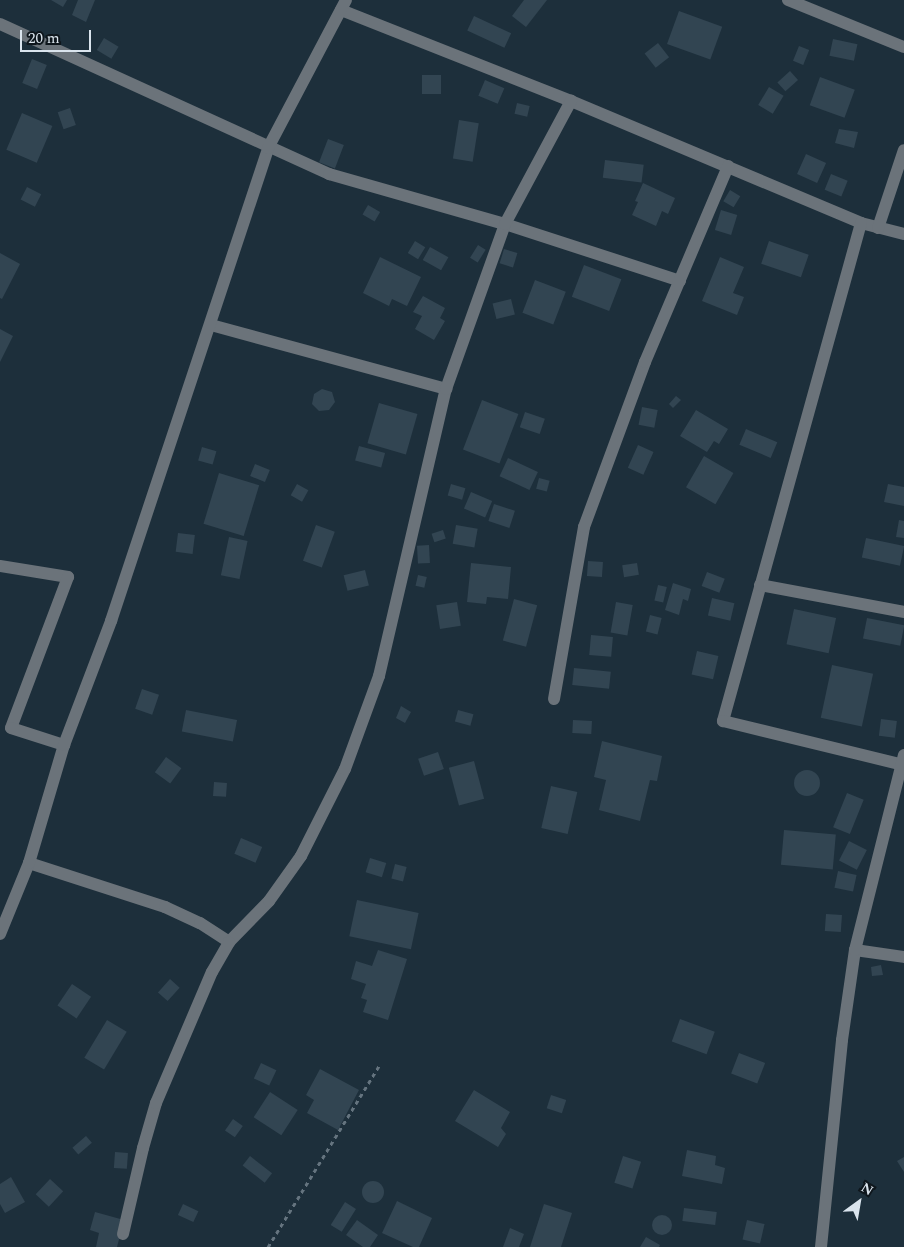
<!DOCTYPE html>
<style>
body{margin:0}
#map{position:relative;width:904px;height:1247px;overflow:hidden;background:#1d2f3b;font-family:Spectral,serif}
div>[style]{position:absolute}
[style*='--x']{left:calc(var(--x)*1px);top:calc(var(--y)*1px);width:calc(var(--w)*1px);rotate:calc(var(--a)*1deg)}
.building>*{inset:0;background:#324552;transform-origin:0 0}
.round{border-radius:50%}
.path>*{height:3px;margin-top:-1.5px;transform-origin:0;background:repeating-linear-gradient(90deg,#65747f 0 4px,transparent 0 8px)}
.minor>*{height:12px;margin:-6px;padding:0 6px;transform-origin:6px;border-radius:6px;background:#6b737a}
span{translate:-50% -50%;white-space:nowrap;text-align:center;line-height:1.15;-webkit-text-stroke:4.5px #0e161c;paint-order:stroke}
.north{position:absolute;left:834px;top:1177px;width:50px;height:50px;-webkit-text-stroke:4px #0e161c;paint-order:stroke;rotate:32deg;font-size:14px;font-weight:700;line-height:20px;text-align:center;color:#dae4ed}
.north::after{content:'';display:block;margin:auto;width:18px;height:22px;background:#dae4ed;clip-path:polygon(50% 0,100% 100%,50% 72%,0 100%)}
.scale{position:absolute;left:20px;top:30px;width:71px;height:22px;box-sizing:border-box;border:2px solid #dae4ed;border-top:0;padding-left:6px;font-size:15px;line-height:18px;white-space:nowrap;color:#dae4ed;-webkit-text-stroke:4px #0e161c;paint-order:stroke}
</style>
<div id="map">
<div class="building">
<i style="clip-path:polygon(51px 0,67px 0,63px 7px)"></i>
<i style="clip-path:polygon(78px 0,95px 0,86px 22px,72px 15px)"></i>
<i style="clip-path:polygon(524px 0,547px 0,526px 27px,512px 16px)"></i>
<i style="left:679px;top:11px;width:46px;height:35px;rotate:20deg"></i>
<i style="left:474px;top:16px;width:41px;height:16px;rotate:25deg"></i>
<i style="left:104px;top:38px;width:17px;height:14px;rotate:31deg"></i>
<i style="left:833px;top:39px;width:25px;height:17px;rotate:12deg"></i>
<i style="left:658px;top:43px;width:18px;height:17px;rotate:52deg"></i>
<i style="left:799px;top:46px;width:11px;height:16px;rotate:22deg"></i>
<i style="left:32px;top:59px;width:16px;height:26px;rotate:22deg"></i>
<i style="left:790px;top:71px;width:12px;height:17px;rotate:48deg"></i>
<i style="left:422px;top:75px;width:19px;height:19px"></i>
<i style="left:820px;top:77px;width:37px;height:30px;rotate:20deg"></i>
<i style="left:485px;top:80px;width:21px;height:17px;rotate:23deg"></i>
<i style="left:769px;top:87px;width:17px;height:21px;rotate:31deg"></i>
<i style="left:517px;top:103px;width:13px;height:11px;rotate:13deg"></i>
<i style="left:70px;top:108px;width:18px;height:13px;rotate:71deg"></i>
<i style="left:22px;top:113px;width:33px;height:40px;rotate:23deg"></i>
<i style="left:459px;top:120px;width:20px;height:39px;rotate:9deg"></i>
<i style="clip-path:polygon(839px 129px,858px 132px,854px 148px,835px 143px)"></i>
<i style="left:328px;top:139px;width:17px;height:25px;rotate:21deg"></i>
<i style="left:806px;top:154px;width:22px;height:22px;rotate:24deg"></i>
<i style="left:605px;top:160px;width:39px;height:18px;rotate:7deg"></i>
<i style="left:831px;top:174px;width:18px;height:17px;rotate:22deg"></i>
<i style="clip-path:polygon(643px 183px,675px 198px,668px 214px,662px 211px,656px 226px,632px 215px,638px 202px,635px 201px)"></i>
<i style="left:27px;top:187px;width:16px;height:14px;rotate:27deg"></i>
<i style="left:730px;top:190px;width:12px;height:13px;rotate:31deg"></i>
<i style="left:368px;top:205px;width:14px;height:11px;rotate:30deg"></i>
<i style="left:721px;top:210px;width:17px;height:21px;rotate:17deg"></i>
<i style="left:415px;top:241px;width:12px;height:14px;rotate:31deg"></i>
<i style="left:769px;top:241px;width:42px;height:24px;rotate:19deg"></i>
<i style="left:478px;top:245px;width:9px;height:15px;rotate:32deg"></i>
<i style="left:430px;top:247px;width:21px;height:15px;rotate:29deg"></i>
<i style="left:504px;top:249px;width:14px;height:15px;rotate:17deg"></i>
<i style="clip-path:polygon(0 253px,20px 264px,2px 299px,0 298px)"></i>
<i style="clip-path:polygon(380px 257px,421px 277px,407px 306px,392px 299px,389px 306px,363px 293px)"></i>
<i style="clip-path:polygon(720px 257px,744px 267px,733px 293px,744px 297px,737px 315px,702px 301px)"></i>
<i style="left:584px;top:265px;width:40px;height:34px;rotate:21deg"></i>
<i style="left:535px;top:280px;width:33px;height:35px;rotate:21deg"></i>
<i style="clip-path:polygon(423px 296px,445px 308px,440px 318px,445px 321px,434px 340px,415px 329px,422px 316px,413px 312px)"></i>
<i style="left:511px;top:299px;width:16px;height:19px;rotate:76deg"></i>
<i style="clip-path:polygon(0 329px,13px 336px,0 362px)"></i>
<i style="clip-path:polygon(322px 389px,332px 392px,335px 402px,329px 410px,319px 411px,312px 404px,314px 394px)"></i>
<i style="clip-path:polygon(676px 396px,681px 400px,673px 408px,669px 404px)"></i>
<i style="left:482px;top:400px;width:39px;height:53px;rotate:21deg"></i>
<i style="left:379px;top:403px;width:40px;height:42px;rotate:16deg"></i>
<i style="left:642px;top:407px;width:16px;height:18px;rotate:11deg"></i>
<i style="clip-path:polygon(696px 410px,728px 429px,719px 444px,714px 441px,707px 452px,680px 436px)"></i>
<i style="left:525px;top:412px;width:21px;height:16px;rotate:19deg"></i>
<i style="left:746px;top:429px;width:34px;height:17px;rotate:23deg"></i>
<i style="left:638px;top:445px;width:17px;height:25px;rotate:24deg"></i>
<i style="left:359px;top:446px;width:27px;height:15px;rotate:15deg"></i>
<i style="left:202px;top:447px;width:15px;height:14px;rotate:16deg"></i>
<i style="left:704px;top:456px;width:34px;height:36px;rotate:30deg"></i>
<i style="left:508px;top:458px;width:33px;height:20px;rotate:25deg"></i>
<i style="left:255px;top:464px;width:16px;height:13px;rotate:22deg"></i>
<i style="left:219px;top:473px;width:42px;height:53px;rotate:17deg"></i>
<i style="left:539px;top:478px;width:11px;height:11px;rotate:15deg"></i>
<i style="left:297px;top:484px;width:13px;height:13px;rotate:29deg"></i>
<i style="left:451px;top:484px;width:15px;height:12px;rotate:16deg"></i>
<i style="clip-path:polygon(888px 484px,904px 487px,904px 506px,884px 502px)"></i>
<i style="left:471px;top:492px;width:23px;height:18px;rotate:23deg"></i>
<i style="left:494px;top:504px;width:22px;height:18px;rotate:18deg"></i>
<i style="clip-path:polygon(899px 520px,904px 521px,904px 538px,896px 537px)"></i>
<i style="left:316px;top:525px;width:20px;height:38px;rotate:20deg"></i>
<i style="left:456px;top:525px;width:22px;height:19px;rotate:10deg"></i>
<i style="left:443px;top:530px;width:9px;height:12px;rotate:72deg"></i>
<i style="left:178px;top:533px;width:17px;height:19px;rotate:7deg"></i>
<i style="left:229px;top:537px;width:19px;height:39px;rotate:12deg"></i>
<i style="left:866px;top:538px;width:39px;height:20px;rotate:12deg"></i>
<i style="left:429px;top:545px;width:18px;height:12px;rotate:87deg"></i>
<i style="left:588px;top:561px;width:15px;height:15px;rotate:4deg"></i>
<i style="clip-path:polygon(471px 563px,511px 567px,508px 599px,487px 597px,486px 604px,467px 602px)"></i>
<i style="left:637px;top:563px;width:12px;height:15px;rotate:81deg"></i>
<i style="left:365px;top:570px;width:16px;height:22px;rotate:76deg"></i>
<i style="left:707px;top:572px;width:19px;height:15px;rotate:21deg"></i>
<i style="left:418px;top:575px;width:9px;height:11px;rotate:13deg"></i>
<i style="clip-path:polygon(673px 583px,691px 589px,688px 601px,683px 599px,679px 615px,665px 610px)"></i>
<i style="left:658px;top:585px;width:9px;height:16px;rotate:13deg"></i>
<i style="left:712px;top:598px;width:23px;height:18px;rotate:13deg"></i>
<i style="left:514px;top:599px;width:24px;height:43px;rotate:15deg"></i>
<i style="left:457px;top:602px;width:24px;height:21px;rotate:81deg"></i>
<i style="left:616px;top:602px;width:17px;height:31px;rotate:10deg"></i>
<i style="left:794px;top:609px;width:43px;height:36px;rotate:12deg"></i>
<i style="left:650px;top:615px;width:12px;height:17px;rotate:14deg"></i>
<i style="left:867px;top:618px;width:38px;height:21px;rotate:11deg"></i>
<i style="left:591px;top:635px;width:22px;height:20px;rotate:5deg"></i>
<i style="left:697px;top:651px;width:22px;height:24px;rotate:13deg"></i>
<i style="left:832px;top:665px;width:42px;height:54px;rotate:12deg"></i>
<i style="left:574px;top:668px;width:37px;height:17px;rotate:6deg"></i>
<i style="left:142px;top:689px;width:18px;height:21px;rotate:19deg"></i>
<i style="clip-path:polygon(401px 706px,411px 712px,405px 723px,396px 718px)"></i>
<i style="left:186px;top:710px;width:52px;height:22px;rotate:11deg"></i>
<i style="left:458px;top:710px;width:16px;height:12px;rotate:15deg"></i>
<i style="left:881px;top:719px;width:16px;height:17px;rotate:7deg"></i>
<i style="left:573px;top:720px;width:19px;height:13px;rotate:3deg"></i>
<i style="clip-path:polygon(602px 741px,662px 756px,657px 781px,650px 780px,640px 821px,599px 810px,606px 780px,594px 777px)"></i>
<i style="left:438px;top:752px;width:18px;height:21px;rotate:71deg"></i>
<i style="left:166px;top:757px;width:19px;height:19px;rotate:36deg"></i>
<i style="left:474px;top:761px;width:39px;height:26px;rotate:75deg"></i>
<i class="round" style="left:794px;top:770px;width:26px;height:26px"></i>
<i style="left:214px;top:782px;width:13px;height:14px;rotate:4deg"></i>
<i style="left:551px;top:786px;width:27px;height:43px;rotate:13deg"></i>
<i style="left:847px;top:793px;width:18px;height:37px;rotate:22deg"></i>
<i style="left:784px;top:830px;width:52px;height:35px;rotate:5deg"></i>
<i style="left:241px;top:838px;width:23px;height:17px;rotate:23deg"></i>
<i style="left:849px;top:841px;width:20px;height:22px;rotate:27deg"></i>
<i style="left:370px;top:858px;width:17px;height:15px;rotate:17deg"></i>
<i style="left:395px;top:864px;width:12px;height:15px;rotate:14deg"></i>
<i style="left:838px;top:871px;width:19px;height:17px;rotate:12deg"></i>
<i style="left:357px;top:900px;width:63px;height:37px;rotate:12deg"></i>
<i style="left:826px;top:914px;width:16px;height:17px;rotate:4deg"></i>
<i style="clip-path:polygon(378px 950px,407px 959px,388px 1020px,363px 1012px,367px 1000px,361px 998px,366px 984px,351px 979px,356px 961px,372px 966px)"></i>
<i style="clip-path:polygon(881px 965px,883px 975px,872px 976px,871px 967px)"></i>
<i style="left:170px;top:979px;width:13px;height:18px;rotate:42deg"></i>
<i style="left:72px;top:984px;width:23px;height:26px;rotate:34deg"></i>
<i style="left:680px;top:1019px;width:37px;height:24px;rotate:20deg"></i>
<i style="left:107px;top:1020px;width:23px;height:44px;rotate:31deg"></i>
<i style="left:739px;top:1053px;width:28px;height:22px;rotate:21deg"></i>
<i style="left:261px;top:1063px;width:17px;height:17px;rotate:25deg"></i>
<i style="clip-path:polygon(320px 1069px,359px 1090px,338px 1130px,307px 1113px,314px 1100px,306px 1095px)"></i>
<i style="clip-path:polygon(474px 1090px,510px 1112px,501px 1128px,506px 1134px,498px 1147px,455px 1121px)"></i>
<i style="left:270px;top:1092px;width:33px;height:30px;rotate:33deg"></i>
<i style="left:551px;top:1095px;width:16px;height:14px;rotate:18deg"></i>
<i style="left:233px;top:1119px;width:12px;height:14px;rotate:35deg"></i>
<i style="left:86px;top:1136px;width:9px;height:18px;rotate:49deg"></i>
<i style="clip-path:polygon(687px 1150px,716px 1156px,715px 1165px,725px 1168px,722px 1184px,682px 1176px)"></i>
<i style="left:115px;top:1152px;width:13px;height:16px;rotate:4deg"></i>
<i style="left:250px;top:1156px;width:28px;height:12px;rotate:38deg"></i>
<i style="left:623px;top:1156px;width:19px;height:28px;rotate:18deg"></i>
<i style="clip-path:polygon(904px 1157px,904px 1172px,897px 1161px)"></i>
<i style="clip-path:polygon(11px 1177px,25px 1202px,5px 1213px,0 1204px,0 1184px)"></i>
<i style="left:50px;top:1179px;width:18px;height:21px;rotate:43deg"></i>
<i class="round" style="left:362px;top:1181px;width:22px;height:22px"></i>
<i style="clip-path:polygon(397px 1201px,432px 1218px,419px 1247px,413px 1247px,382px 1233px)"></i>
<i style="left:345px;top:1202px;width:13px;height:27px;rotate:32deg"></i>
<i style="left:183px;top:1204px;width:17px;height:12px;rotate:25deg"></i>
<i style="clip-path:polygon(544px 1204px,572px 1213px,561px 1247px,530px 1247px)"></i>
<i style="left:684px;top:1208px;width:33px;height:13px;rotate:7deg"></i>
<i style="clip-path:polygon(95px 1212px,124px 1220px,117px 1247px,96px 1247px,99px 1233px,90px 1230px)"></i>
<i class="round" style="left:652px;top:1215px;width:20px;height:20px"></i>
<i style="clip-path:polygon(357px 1220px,378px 1235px,370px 1247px,363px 1247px,346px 1235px)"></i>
<i style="left:747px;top:1220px;width:18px;height:20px;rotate:13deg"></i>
<i style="clip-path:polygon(510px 1228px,524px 1234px,519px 1247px,503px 1247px)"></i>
<i style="clip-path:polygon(646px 1237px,660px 1245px,659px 1247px,640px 1247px)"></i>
</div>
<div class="path">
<i style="--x:268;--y:1247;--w:215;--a:-58.5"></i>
</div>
<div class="minor">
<i style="--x:788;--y:0;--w:125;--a:22.1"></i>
<i style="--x:341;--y:10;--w:247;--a:21.6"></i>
<i style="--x:571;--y:101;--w:315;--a:22.8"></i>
<i style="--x:861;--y:223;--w:44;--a:14.3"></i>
<i style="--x:0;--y:24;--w:362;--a:24.5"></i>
<i style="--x:329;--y:174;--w:183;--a:15.9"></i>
<i style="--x:505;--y:224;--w:184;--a:18"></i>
<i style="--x:861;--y:223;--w:517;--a:105.49"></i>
<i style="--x:723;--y:721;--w:182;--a:13.7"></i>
<i style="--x:878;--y:228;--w:82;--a:-71.6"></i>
<i style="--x:211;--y:325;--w:244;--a:15.2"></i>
<i style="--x:0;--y:566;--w:69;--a:9.2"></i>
<i style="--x:68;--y:577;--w:161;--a:110.7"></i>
<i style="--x:11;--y:728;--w:56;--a:17.8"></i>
<i style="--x:760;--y:585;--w:147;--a:10.6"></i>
<i style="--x:554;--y:699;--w:175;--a:-80.1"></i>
<i style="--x:584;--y:527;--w:176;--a:-69.7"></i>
<i style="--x:645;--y:362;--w:213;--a:-67"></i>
<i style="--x:29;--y:863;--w:143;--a:17.9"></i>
<i style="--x:165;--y:907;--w:38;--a:25"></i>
<i style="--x:200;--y:923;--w:35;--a:33"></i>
<i style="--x:229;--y:942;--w:57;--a:-45.7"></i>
<i style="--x:269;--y:901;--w:55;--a:-54.6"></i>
<i style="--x:301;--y:856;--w:97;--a:-63.2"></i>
<i style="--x:345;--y:769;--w:99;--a:-69.9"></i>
<i style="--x:379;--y:676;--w:295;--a:-76.9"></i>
<i style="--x:446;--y:389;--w:175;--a:-70.3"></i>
<i style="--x:505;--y:224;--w:140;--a:-61.8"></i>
<i style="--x:0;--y:934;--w:77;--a:-67.8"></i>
<i style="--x:29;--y:863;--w:123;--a:-73.5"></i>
<i style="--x:64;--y:745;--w:133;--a:-69.2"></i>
<i style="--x:111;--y:621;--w:498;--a:-71.6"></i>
<i style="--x:268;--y:148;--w:167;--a:-62.2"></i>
<i style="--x:855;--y:950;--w:49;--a:8.1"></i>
<i style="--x:123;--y:1234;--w:88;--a:-76.9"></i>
<i style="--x:143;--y:1148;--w:47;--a:-73.9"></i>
<i style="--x:156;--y:1103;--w:142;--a:-66.9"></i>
<i style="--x:212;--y:972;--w:34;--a:-60"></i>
<i style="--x:821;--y:1247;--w:208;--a:-84.2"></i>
<i style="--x:842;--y:1040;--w:91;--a:-81.8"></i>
<i style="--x:855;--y:950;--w:201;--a:-75.9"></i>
</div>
<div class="north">N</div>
<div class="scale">20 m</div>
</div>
